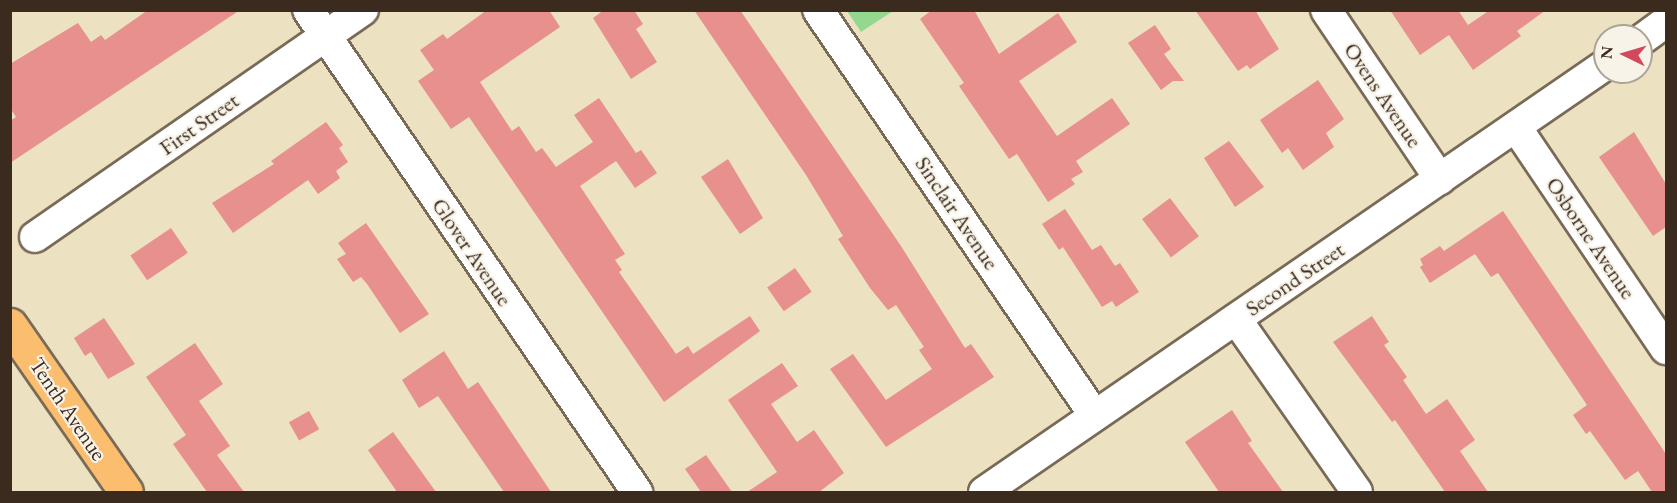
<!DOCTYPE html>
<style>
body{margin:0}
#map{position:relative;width:1677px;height:503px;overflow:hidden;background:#ece2c2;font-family:"EB Garamond",serif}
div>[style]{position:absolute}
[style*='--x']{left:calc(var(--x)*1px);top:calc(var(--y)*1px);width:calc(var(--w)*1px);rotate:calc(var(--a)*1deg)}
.green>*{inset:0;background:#94d890}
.building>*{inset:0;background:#e7908d;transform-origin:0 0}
.roads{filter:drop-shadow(2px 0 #796a57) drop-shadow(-2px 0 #796a57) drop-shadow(0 2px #796a57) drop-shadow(0 -2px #796a57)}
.street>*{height:30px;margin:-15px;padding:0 15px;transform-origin:15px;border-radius:15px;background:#fff}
.primary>*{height:33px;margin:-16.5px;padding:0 16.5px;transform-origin:16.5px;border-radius:16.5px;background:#fbbd6e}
span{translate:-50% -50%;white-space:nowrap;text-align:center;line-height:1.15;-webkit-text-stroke:4.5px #f7f3e8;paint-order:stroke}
.street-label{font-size:22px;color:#3b2a1e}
.frame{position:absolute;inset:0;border:12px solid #3b2a1e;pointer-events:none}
.north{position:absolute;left:1593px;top:24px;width:60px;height:60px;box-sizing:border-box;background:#f7f3e8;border:2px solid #aca397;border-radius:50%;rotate:275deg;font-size:16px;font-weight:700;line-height:24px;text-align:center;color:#3b2a1e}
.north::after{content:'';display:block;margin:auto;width:21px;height:27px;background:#d1495b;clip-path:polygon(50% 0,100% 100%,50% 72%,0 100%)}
</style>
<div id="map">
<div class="green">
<i style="clip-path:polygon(847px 11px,893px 11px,861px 32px)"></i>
</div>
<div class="building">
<i style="clip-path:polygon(148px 10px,240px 10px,10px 163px,10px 121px,16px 117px,10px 108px,10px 64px,78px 23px,91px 42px,101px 35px,105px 40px)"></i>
<i style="clip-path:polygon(487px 10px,549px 10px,560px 27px,480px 82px,512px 131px,519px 126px,536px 152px,542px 148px,556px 167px,593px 142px,574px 115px,599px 98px,636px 153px,641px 150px,657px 173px,635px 188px,616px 161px,580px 186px,625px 254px,615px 260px,622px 270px,619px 272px,676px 354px,688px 346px,693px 354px,750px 316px,760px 331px,664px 402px,469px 117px,451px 129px,418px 81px,434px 70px,420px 50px,443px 34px,447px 39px)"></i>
<i style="clip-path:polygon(604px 10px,634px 10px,643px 24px,636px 29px,657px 62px,631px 79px,593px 18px)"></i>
<i style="clip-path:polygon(694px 10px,740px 10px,901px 246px,965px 348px,971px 344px,994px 377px,886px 447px,830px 369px,853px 354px,886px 400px,932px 369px,919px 350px,924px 347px,896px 305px,888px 310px,870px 288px,838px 239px,843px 236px,806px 175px)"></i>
<i style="clip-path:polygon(932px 10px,974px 10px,999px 54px,1058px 13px,1077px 42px,1019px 81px,1057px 136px,1112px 98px,1130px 124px,1076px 161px,1083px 172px,1071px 179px,1075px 184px,1048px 202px,1017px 154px,1009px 159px,959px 86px,964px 83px,920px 19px)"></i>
<i style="clip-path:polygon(1195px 10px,1255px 10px,1279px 49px,1250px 69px,1247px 65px,1238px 71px)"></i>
<i style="clip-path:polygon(1390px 10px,1458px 10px,1468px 25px,1490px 10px,1546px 10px,1517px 31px,1521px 36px,1473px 70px,1449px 35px,1420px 55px)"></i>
<i style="clip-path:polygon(1155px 25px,1171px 49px,1164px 54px,1184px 81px,1173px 81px,1161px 90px,1128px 43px)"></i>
<i style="clip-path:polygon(1318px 80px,1344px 119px,1326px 133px,1334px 147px,1303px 170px,1288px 148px,1282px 153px,1260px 120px)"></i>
<i style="clip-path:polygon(326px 122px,343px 145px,339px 148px,348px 162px,336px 171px,340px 178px,318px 194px,308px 180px,233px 233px,212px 203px,274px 164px,271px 161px)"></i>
<i style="clip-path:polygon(1634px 132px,1666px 184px,1666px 227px,1653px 236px,1599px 157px)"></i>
<i style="clip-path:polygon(1229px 141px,1264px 187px,1235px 207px,1204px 158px)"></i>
<i style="clip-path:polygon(728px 159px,763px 218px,740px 234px,701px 177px)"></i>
<i style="left:1170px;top:198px;width:48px;height:35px;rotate:53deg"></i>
<i style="clip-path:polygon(1065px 209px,1092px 250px,1101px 245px,1115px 266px,1120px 263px,1139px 292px,1116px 307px,1112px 301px,1102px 307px,1063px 247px,1059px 250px,1042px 224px)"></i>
<i style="clip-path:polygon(1503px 211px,1666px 454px,1666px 492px,1652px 492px,1638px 471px,1625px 480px,1590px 431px,1586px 434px,1573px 415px,1587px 405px,1498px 273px,1491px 277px,1475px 254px,1430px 283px,1420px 267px,1423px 265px,1420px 259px,1440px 246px,1444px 251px)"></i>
<i style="clip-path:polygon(366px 223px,429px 314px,400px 333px,367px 284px,361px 277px,353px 282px,337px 259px,346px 254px,338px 243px)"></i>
<i style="left:171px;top:228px;width:30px;height:49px;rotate:56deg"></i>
<i style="left:795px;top:268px;width:29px;height:34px;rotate:55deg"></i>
<i style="clip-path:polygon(1372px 316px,1389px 342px,1384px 345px,1407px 377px,1403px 380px,1426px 414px,1447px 399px,1475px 440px,1460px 451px,1488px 492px,1445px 492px,1395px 420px,1392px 422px,1333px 342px)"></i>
<i style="clip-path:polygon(104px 318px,135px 364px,108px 379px,91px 352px,85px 356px,74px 338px)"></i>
<i style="clip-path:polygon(195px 343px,223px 384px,199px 401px,230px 446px,217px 455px,244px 492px,207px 492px,173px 444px,186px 435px,146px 377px)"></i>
<i style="clip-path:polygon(444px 351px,468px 389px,478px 382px,551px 492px,504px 492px,438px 396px,419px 408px,402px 380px)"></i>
<i style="clip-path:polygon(782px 363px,798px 386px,771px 404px,797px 442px,814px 430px,844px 473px,819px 492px,747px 492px,777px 472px,728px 400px)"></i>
<i style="clip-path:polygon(1232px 410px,1252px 441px,1248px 443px,1283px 492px,1219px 492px,1185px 442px)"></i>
<i style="left:309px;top:411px;width:21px;height:23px;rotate:61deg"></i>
<i style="clip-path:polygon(393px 432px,436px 492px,397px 492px,368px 450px)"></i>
<i style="clip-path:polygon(706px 455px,732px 492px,701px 492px,685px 469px)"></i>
</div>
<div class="roads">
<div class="street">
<i style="--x:308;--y:10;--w:584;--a:55.68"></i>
<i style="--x:818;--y:10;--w:491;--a:55.7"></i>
<i style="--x:1326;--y:10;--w:204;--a:56"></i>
<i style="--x:1641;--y:40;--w:31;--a:-36"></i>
<i style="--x:1516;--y:127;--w:268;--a:56"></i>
<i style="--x:35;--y:237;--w:399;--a:-34.7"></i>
<i style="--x:1236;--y:319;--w:211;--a:55"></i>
<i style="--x:984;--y:492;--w:754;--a:-34.51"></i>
</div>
<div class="primary">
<i style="--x:10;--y:325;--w:203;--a:55.2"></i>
</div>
</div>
<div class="street-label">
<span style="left:1383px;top:95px;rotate:56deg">Ovens Avenue</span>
<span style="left:199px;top:124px;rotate:-35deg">First Street</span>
<span style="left:957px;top:213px;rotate:56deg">Sinclair Avenue</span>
<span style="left:1591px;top:238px;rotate:56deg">Osborne Avenue</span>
<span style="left:472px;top:252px;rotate:56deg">Glover Avenue</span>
<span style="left:1295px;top:279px;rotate:-34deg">Second Street</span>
<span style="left:68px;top:409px;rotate:56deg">Tenth Avenue</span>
</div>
<div class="frame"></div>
<div class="north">N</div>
</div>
